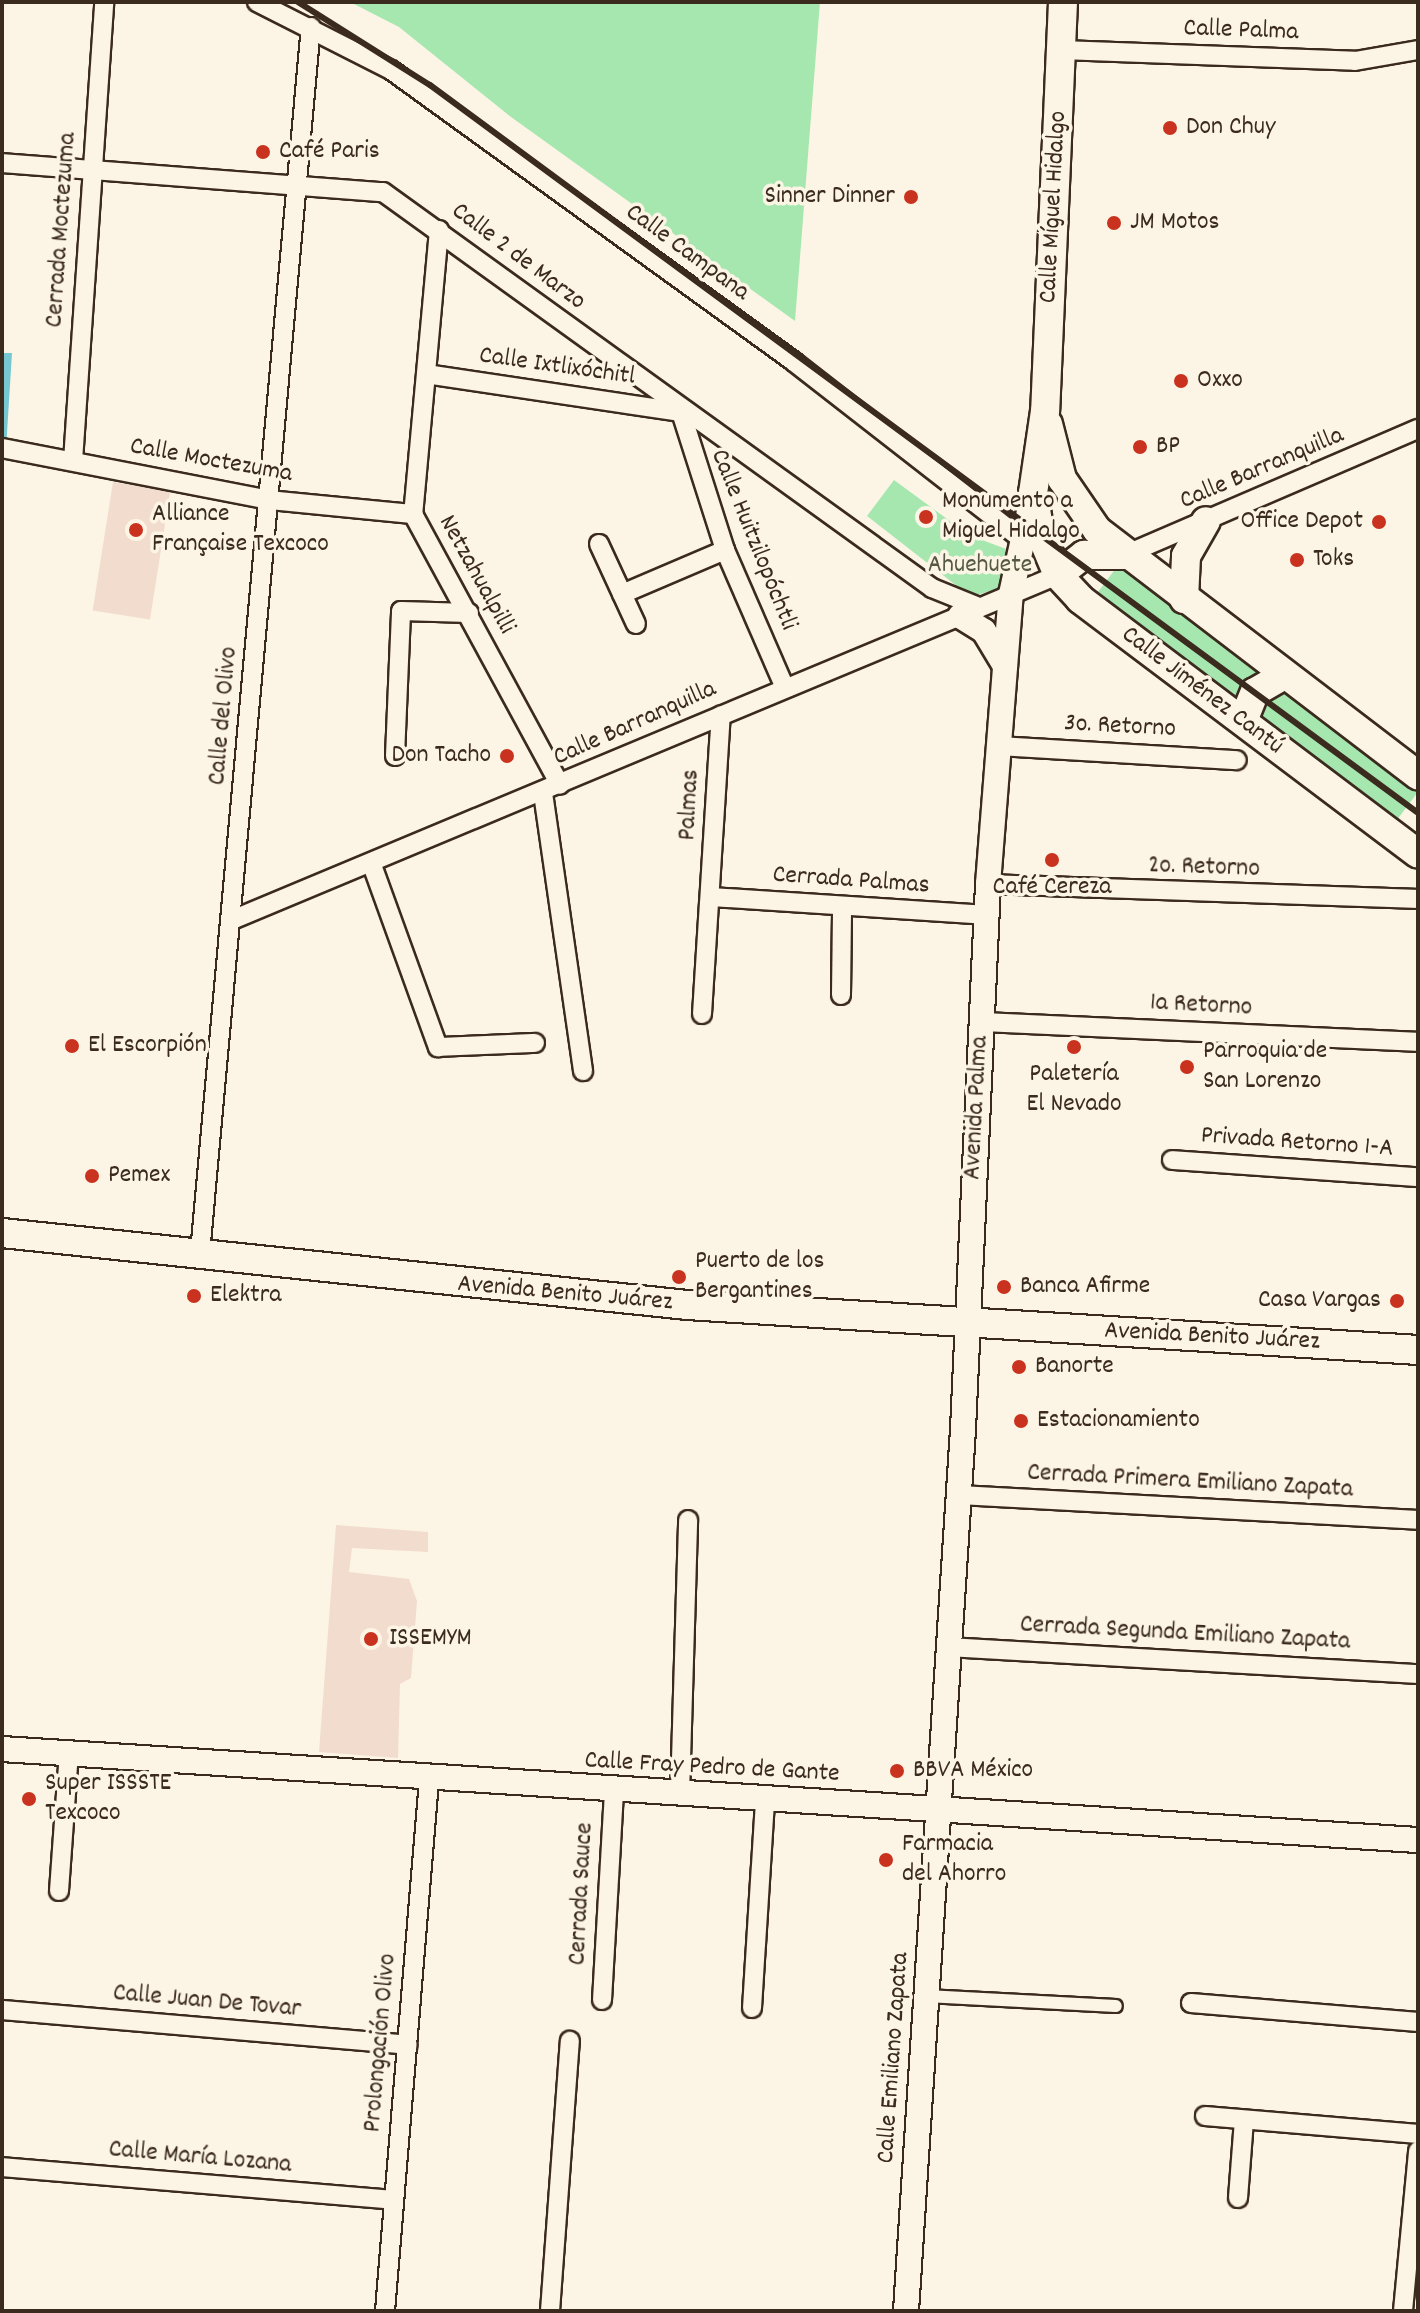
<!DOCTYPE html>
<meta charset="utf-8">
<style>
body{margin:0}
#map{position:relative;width:1420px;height:2313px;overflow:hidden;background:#fcf5e5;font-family:Dekko,sans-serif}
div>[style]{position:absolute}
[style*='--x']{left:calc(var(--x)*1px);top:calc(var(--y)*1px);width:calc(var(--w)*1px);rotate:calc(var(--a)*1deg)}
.built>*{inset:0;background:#f2dcce;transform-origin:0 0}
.green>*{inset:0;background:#a6e7b0;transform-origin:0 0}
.water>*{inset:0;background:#77c7d2}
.roads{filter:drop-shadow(2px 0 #3b2a1e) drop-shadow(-2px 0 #3b2a1e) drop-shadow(0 2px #3b2a1e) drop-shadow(0 -2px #3b2a1e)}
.pedestrian>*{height:12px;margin:-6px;padding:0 6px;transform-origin:6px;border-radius:6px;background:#fcf5e5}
.minor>*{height:18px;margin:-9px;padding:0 9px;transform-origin:9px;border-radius:9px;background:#fcf5e5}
.secondary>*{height:24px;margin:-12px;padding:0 12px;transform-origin:12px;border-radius:12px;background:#fcf5e5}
.primary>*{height:28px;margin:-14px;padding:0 14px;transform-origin:14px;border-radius:14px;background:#fcf5e5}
.rail>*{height:6px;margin:-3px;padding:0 3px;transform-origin:3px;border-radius:3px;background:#3b2a1e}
.dots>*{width:22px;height:22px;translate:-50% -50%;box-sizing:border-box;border:4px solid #fcf5e5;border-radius:50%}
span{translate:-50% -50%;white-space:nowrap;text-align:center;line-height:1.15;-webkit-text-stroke:7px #fcf5e5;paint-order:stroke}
.street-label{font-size:26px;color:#3b2a1e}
.poi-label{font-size:26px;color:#3b2a1e}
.left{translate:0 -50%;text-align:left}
.right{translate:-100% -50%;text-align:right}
.park-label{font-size:26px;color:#565942}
.frame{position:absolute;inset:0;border:4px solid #3b2a1e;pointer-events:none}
</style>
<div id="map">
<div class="built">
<i style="left:113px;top:482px;width:58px;height:130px;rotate:9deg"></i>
<i style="clip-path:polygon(336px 1525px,428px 1532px,428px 1552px,352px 1548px,349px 1572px,409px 1579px,417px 1601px,411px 1678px,400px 1684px,398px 1758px,319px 1752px)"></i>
</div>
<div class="green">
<i style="clip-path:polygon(350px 2px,820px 2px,795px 321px,511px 117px,399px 27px)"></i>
<i style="clip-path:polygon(894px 480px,969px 535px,1006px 549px,1010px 571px,1002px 587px,971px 597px,867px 516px)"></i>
<i style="left:1119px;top:564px;width:376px;height:35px;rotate:37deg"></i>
</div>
<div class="water">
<i style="clip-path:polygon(2px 353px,12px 353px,6px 449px,2px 448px)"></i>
</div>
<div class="roads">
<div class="pedestrian">
<i style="--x:926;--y:1996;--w:190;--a:3"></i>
</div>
<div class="minor">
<i style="--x:257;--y:2;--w:150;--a:26.9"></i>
<i style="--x:391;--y:70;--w:498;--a:35.9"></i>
<i style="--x:794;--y:362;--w:286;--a:37.9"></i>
<i style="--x:1061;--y:50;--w:294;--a:2.1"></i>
<i style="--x:1355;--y:61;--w:64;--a:-9.9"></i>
<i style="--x:2;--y:163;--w:382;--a:4.4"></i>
<i style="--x:383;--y:192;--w:677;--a:35.8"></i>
<i style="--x:932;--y:588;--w:51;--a:22"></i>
<i style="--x:439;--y:230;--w:285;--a:95.2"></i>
<i style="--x:413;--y:514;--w:308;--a:61.5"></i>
<i style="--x:426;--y:374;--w:258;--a:8.5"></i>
<i style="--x:681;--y:412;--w:145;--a:72.3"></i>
<i style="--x:725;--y:550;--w:148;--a:66.5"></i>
<i style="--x:2;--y:448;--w:272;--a:11"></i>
<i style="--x:269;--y:500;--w:145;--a:5.6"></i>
<i style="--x:73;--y:461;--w:460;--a:-86.1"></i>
<i style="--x:599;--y:544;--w:88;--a:65.2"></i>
<i style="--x:1125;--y:555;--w:319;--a:-23.3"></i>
<i style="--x:622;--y:594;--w:112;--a:-23.1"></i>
<i style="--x:999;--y:746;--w:238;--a:3.4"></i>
<i style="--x:395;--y:756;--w:145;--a:-87.6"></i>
<i style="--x:401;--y:611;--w:68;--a:1.7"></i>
<i style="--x:543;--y:793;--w:281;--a:81.8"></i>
<i style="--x:372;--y:865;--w:194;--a:70.1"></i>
<i style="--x:438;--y:1047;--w:97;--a:-2.4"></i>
<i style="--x:988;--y:884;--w:430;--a:2"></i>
<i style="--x:711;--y:897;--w:277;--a:3.7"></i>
<i style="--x:232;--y:920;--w:895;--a:-22.67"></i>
<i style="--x:841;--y:995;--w:86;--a:-89.3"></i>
<i style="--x:702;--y:1014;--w:299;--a:-86.4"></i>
<i style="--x:981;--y:1022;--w:437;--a:2.6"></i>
<i style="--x:1172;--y:1160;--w:247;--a:4"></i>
<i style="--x:200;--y:1253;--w:1231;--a:-84.83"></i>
<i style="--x:959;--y:1495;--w:460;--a:3.1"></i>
<i style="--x:948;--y:1647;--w:471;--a:3.3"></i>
<i style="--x:680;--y:1794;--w:274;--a:-88.3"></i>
<i style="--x:59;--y:1891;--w:138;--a:-85.9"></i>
<i style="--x:602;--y:2000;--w:210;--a:-86.7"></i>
<i style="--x:1191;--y:2003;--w:228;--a:4.8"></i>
<i style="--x:752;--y:2008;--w:209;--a:-86.4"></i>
<i style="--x:2;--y:2010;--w:407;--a:4.9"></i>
<i style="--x:1205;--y:2116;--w:214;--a:4.8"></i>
<i style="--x:2;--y:2167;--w:393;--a:4.8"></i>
<i style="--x:1238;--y:2198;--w:78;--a:-85.6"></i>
<i style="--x:385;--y:2311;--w:533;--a:-85.26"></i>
<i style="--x:550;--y:2311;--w:271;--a:-85.8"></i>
<i style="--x:1403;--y:2311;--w:161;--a:-84.6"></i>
</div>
<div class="secondary">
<i style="--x:960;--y:616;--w:28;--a:32"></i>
<i style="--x:984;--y:631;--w:41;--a:59"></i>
<i style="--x:2;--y:1749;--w:1419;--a:3.68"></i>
<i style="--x:906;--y:2311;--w:884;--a:-86.3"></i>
<i style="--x:963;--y:1429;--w:546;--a:-87.37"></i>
<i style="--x:988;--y:884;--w:291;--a:-85.5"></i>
<i style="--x:1011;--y:594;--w:103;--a:-77.7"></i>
</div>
<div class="primary">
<i style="--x:1063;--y:2;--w:409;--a:92.5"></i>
<i style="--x:1045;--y:411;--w:83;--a:98.3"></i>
<i style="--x:1033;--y:493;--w:40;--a:80"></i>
<i style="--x:1040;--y:532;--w:47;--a:67.3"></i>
<i style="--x:1058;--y:575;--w:33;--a:47"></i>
<i style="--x:1080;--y:599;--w:423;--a:37"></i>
<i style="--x:1048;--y:424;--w:57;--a:75.7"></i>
<i style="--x:1062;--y:479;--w:62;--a:55.5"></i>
<i style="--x:1097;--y:530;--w:404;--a:37.4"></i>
<i style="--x:1058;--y:575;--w:33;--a:-38"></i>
<i style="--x:1084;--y:555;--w:41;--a:0"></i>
<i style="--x:1184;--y:599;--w:43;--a:-87.3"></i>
<i style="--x:1186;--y:556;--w:40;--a:-60.3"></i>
<i style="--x:1243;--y:721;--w:31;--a:-68"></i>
<i style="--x:1255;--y:692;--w:34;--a:-30"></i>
<i style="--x:2;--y:1233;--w:689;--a:6"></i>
<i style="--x:687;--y:1305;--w:732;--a:3.52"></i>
</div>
</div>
<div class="rail">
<i style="--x:298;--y:2;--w:156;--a:32.2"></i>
<i style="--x:430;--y:85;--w:1227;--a:36.38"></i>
</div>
<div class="dots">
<i style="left:1170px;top:128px;background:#c8321e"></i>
<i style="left:263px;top:152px;background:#c8321e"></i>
<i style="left:911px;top:197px;background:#c8321e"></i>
<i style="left:1114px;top:223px;background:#c8321e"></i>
<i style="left:1181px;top:381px;background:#c8321e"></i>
<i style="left:1140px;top:447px;background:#c8321e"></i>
<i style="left:926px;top:517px;background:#c8321e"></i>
<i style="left:1379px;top:522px;background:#c8321e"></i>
<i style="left:136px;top:530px;background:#c8321e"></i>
<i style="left:1297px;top:560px;background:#c8321e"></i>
<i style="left:507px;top:756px;background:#c8321e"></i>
<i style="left:1052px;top:860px;background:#c8321e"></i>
<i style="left:72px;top:1046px;background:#c8321e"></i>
<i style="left:1074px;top:1047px;background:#c8321e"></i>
<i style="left:1187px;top:1067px;background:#c8321e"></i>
<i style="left:92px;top:1176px;background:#c8321e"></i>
<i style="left:679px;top:1277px;background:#c8321e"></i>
<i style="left:1004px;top:1287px;background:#c8321e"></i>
<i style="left:194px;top:1296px;background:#c8321e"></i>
<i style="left:1397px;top:1301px;background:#c8321e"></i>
<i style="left:1019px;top:1367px;background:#c8321e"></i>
<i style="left:1021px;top:1421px;background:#c8321e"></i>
<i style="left:371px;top:1639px;background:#c8321e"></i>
<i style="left:897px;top:1771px;background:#c8321e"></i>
<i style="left:29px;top:1799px;background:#c8321e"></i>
<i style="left:886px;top:1860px;background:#c8321e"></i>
</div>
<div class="street-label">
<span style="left:1241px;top:31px;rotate:2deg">Calle Palma</span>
<span style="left:1054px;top:207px;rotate:-87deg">Calle Míguel Hidalgo</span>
<span style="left:62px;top:230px;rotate:-86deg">Cerrada Moctezuma</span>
<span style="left:687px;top:253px;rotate:36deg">Calle Campana</span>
<span style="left:518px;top:257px;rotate:37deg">Calle 2 de Marzo</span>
<span style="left:557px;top:367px;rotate:8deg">Calle Ixtlixóchitl</span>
<span style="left:211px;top:461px;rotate:10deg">Calle Moctezuma</span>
<span style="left:1262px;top:469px;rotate:-23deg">Calle Barranquilla</span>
<span style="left:753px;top:540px;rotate:68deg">Calle Huitzilopóchtli</span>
<span style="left:476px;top:575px;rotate:61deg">Netzahualpilli</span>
<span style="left:1202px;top:691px;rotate:37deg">Calle Jiménez Cantú</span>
<span style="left:224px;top:716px;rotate:-85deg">Calle del Olivo</span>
<span style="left:635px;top:724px;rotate:-24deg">Calle Barranquilla</span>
<span style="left:1120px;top:727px;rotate:3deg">3o. Retorno</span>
<span style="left:690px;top:805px;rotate:-87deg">Palmas</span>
<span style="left:1204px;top:868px;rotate:2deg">2o. Retorno</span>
<span style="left:851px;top:881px;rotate:4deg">Cerrada Palmas</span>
<span style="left:1201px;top:1006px;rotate:3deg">1a Retorno</span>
<span style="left:977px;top:1108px;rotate:-87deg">Avenida Palma</span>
<span style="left:1297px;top:1143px;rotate:4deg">Privada Retorno 1-A</span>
<span style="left:565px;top:1294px;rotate:5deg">Avenida Benito Juárez</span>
<span style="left:1212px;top:1337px;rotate:3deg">Avenida Benito Juárez</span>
<span style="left:1190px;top:1482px;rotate:3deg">Cerrada Primera Emiliano Zapata</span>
<span style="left:1185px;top:1634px;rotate:3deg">Cerrada Segunda Emiliano Zapata</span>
<span style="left:712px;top:1768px;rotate:3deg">Calle Fray Pedro de Gante</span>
<span style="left:582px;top:1894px;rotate:-87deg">Cerrada Sauce</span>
<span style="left:207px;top:2002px;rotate:5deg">Calle Juan De Tovar</span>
<span style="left:381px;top:2043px;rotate:-85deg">Prolongación Olivo</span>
<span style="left:894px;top:2058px;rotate:-86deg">Calle Emiliano Zapata</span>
<span style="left:200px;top:2158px;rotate:5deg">Calle María Lozana</span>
</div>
<div class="poi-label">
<span class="left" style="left:1186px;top:128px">Don Chuy</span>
<span class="left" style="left:279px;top:152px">Café Paris</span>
<span class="right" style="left:895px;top:197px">Sinner Dinner</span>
<span class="left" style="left:1130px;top:223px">JM Motos</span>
<span class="left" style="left:1197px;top:381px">Oxxo</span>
<span class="left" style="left:1156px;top:447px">BP</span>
<span class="left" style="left:942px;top:517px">Monumento a<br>Miguel Hidalgo</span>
<span class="left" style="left:152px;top:530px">Alliance<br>Française Texcoco</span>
<span class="right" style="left:1363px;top:522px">Office Depot</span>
<span class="left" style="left:1313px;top:560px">Toks</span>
<span class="right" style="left:491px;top:756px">Don Tacho</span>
<span style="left:1052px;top:888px">Café Cereza</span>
<span class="left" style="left:88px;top:1046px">El Escorpión</span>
<span class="left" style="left:1203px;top:1067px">Parroquia de<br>San Lorenzo</span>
<span style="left:1074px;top:1090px">Paletería<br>El Nevado</span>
<span class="left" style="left:108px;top:1176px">Pemex</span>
<span class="left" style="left:695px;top:1277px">Puerto de los<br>Bergantines</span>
<span class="left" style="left:1020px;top:1287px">Banca Afirme</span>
<span class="left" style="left:210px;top:1296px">Elektra</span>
<span class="right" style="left:1381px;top:1301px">Casa Vargas</span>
<span class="left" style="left:1035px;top:1367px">Banorte</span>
<span class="left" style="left:1037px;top:1421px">Estacionamiento</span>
<span class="left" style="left:389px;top:1639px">ISSEMYM</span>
<span class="left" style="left:913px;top:1771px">BBVA México</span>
<span class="left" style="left:45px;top:1799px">Super ISSSTE<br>Texcoco</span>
<span class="left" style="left:902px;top:1860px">Farmacia<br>del Ahorro</span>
</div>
<div class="park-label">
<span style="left:980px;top:566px">Ahuehuete</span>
</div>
<div class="frame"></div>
</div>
